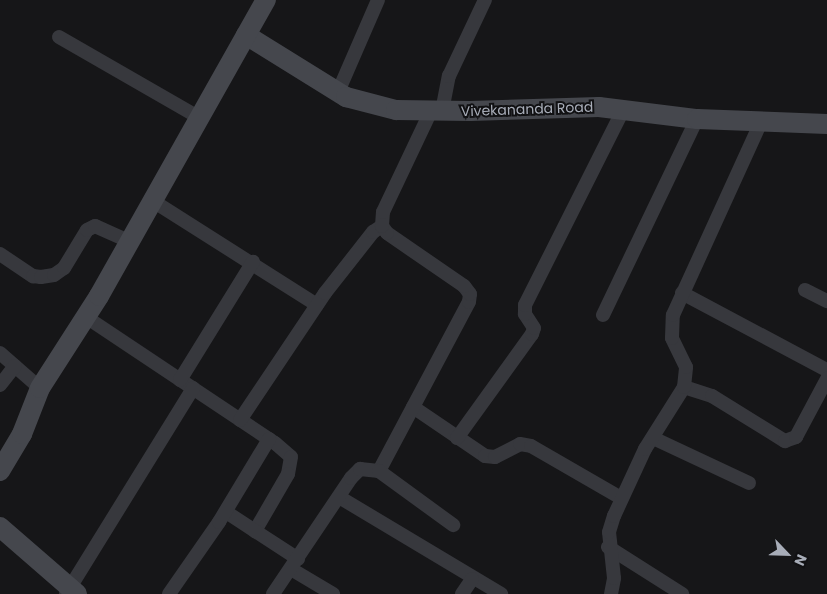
<!DOCTYPE html>
<style>
body{margin:0}
#map{position:relative;width:827px;height:594px;overflow:hidden;background:#161618;font-family:Poppins,sans-serif}
div>[style]{position:absolute}
[style*='--x']{left:calc(var(--x)*1px);top:calc(var(--y)*1px);width:calc(var(--w)*1px);rotate:calc(var(--a)*1deg)}
.street>*{height:14px;margin:-7px;padding:0 7px;transform-origin:7px;border-radius:7px;background:#37383d}
.secondary>*{height:20px;margin:-10px;padding:0 10px;transform-origin:10px;border-radius:10px;background:#45474d}
span{translate:-50% -50%;white-space:nowrap;text-align:center;line-height:1.15;-webkit-text-stroke:4px #111113;paint-order:stroke}
.street-label{font-size:14px;color:#a8adb8}
.north{position:absolute;left:762px;top:529px;width:50px;height:50px;-webkit-text-stroke:4px #111113;paint-order:stroke;rotate:114deg;font-size:14px;font-weight:700;line-height:20px;text-align:center;color:#a8adb8}
.north::after{content:'';display:block;margin:auto;width:18px;height:22px;background:#a8adb8;clip-path:polygon(50% 0,100% 100%,50% 72%,0 100%)}
</style>
<div id="map">
<div class="street">
<i style="--x:59;--y:37;--w:160;--a:29.9"></i>
<i style="--x:338;--y:92;--w:100;--a:-66.5"></i>
<i style="--x:442;--y:111;--w:36;--a:-79"></i>
<i style="--x:449;--y:76;--w:84;--a:-64.7"></i>
<i style="--x:153;--y:201;--w:194;--a:32.4"></i>
<i style="--x:0;--y:254;--w:40;--a:34"></i>
<i style="--x:33;--y:276;--w:8;--a:7"></i>
<i style="--x:41;--y:277;--w:13;--a:-9"></i>
<i style="--x:54;--y:275;--w:12;--a:-35"></i>
<i style="--x:64;--y:268;--w:44;--a:-58.8"></i>
<i style="--x:87;--y:230;--w:9;--a:-27"></i>
<i style="--x:95;--y:226;--w:37;--a:24"></i>
<i style="--x:805;--y:290;--w:25;--a:27"></i>
<i style="--x:682;--y:293;--w:164;--a:28"></i>
<i style="--x:603;--y:315;--w:217;--a:-64.4"></i>
<i style="--x:86;--y:317;--w:227;--a:33.7"></i>
<i style="--x:275;--y:443;--w:21;--a:41"></i>
<i style="--x:291;--y:457;--w:17;--a:100"></i>
<i style="--x:288;--y:474;--w:66;--a:120.1"></i>
<i style="--x:0;--y:353;--w:53;--a:41.2"></i>
<i style="--x:180;--y:380;--w:139;--a:-58.3"></i>
<i style="--x:0;--y:385;--w:24;--a:-52"></i>
<i style="--x:684;--y:387;--w:29;--a:18"></i>
<i style="--x:712;--y:396;--w:86;--a:31.7"></i>
<i style="--x:785;--y:441;--w:12;--a:-20"></i>
<i style="--x:796;--y:437;--w:66;--a:-61.9"></i>
<i style="--x:413;--y:407;--w:87;--a:34.2"></i>
<i style="--x:485;--y:456;--w:10;--a:6"></i>
<i style="--x:495;--y:457;--w:28;--a:-27"></i>
<i style="--x:520;--y:444;--w:11;--a:10"></i>
<i style="--x:531;--y:446;--w:104;--a:30"></i>
<i style="--x:240;--y:420;--w:153;--a:-56.2"></i>
<i style="--x:325;--y:293;--w:78;--a:-51.8"></i>
<i style="--x:373;--y:232;--w:11;--a:-34"></i>
<i style="--x:457;--y:438;--w:128;--a:-54.2"></i>
<i style="--x:532;--y:334;--w:6;--a:-72"></i>
<i style="--x:534;--y:328;--w:17;--a:-123"></i>
<i style="--x:525;--y:314;--w:9;--a:-90"></i>
<i style="--x:525;--y:305;--w:218;--a:-63.3"></i>
<i style="--x:653;--y:438;--w:106;--a:25.1"></i>
<i style="--x:379;--y:471;--w:191;--a:-62"></i>
<i style="--x:469;--y:302;--w:8;--a:-83"></i>
<i style="--x:470;--y:294;--w:10;--a:-127"></i>
<i style="--x:464;--y:286;--w:93;--a:-145.5"></i>
<i style="--x:387;--y:233;--w:9;--a:-126"></i>
<i style="--x:382;--y:226;--w:14;--a:-86"></i>
<i style="--x:383;--y:212;--w:112;--a:-64.6"></i>
<i style="--x:339;--y:497;--w:189;--a:30.9"></i>
<i style="--x:226;--y:512;--w:86;--a:33.1"></i>
<i style="--x:608;--y:547;--w:88;--a:32.4"></i>
<i style="--x:291;--y:569;--w:49;--a:30.8"></i>
<i style="--x:66;--y:594;--w:242;--a:-58.3"></i>
<i style="--x:169;--y:594;--w:88;--a:-55.2"></i>
<i style="--x:219;--y:522;--w:97;--a:-58.9"></i>
<i style="--x:273;--y:594;--w:140;--a:-56.1"></i>
<i style="--x:351;--y:478;--w:13;--a:-45"></i>
<i style="--x:360;--y:469;--w:19;--a:6"></i>
<i style="--x:379;--y:471;--w:92;--a:36.1"></i>
<i style="--x:462;--y:594;--w:18;--a:-56"></i>
<i style="--x:611;--y:594;--w:16;--a:-79"></i>
<i style="--x:614;--y:578;--w:46;--a:-96.2"></i>
<i style="--x:609;--y:532;--w:17;--a:-73"></i>
<i style="--x:614;--y:516;--w:74;--a:-65.2"></i>
<i style="--x:645;--y:449;--w:73;--a:-57.8"></i>
<i style="--x:684;--y:387;--w:20;--a:-84"></i>
<i style="--x:686;--y:367;--w:32;--a:-116"></i>
<i style="--x:672;--y:338;--w:23;--a:-88"></i>
<i style="--x:673;--y:315;--w:212;--a:-65.5"></i>
</div>
<div class="secondary">
<i style="--x:246;--y:35;--w:118;--a:31.8"></i>
<i style="--x:346;--y:97;--w:52;--a:14.6"></i>
<i style="--x:396;--y:110;--w:74;--a:0.8"></i>
<i style="--x:470;--y:111;--w:129;--a:-1.8"></i>
<i style="--x:599;--y:107;--w:99;--a:7"></i>
<i style="--x:697;--y:119;--w:130;--a:2.2"></i>
<i style="--x:0;--y:471;--w:43;--a:-59.3"></i>
<i style="--x:22;--y:434;--w:49;--a:-68.6"></i>
<i style="--x:40;--y:388;--w:109;--a:-57.3"></i>
<i style="--x:99;--y:296;--w:340;--a:-60.6"></i>
<i style="--x:0;--y:527;--w:102;--a:41"></i>
</div>
<div class="street-label">
<span style="left:527px;top:109px;rotate:-2deg">Vivekananda Road</span>
</div>
<div class="north">N</div>
</div>
